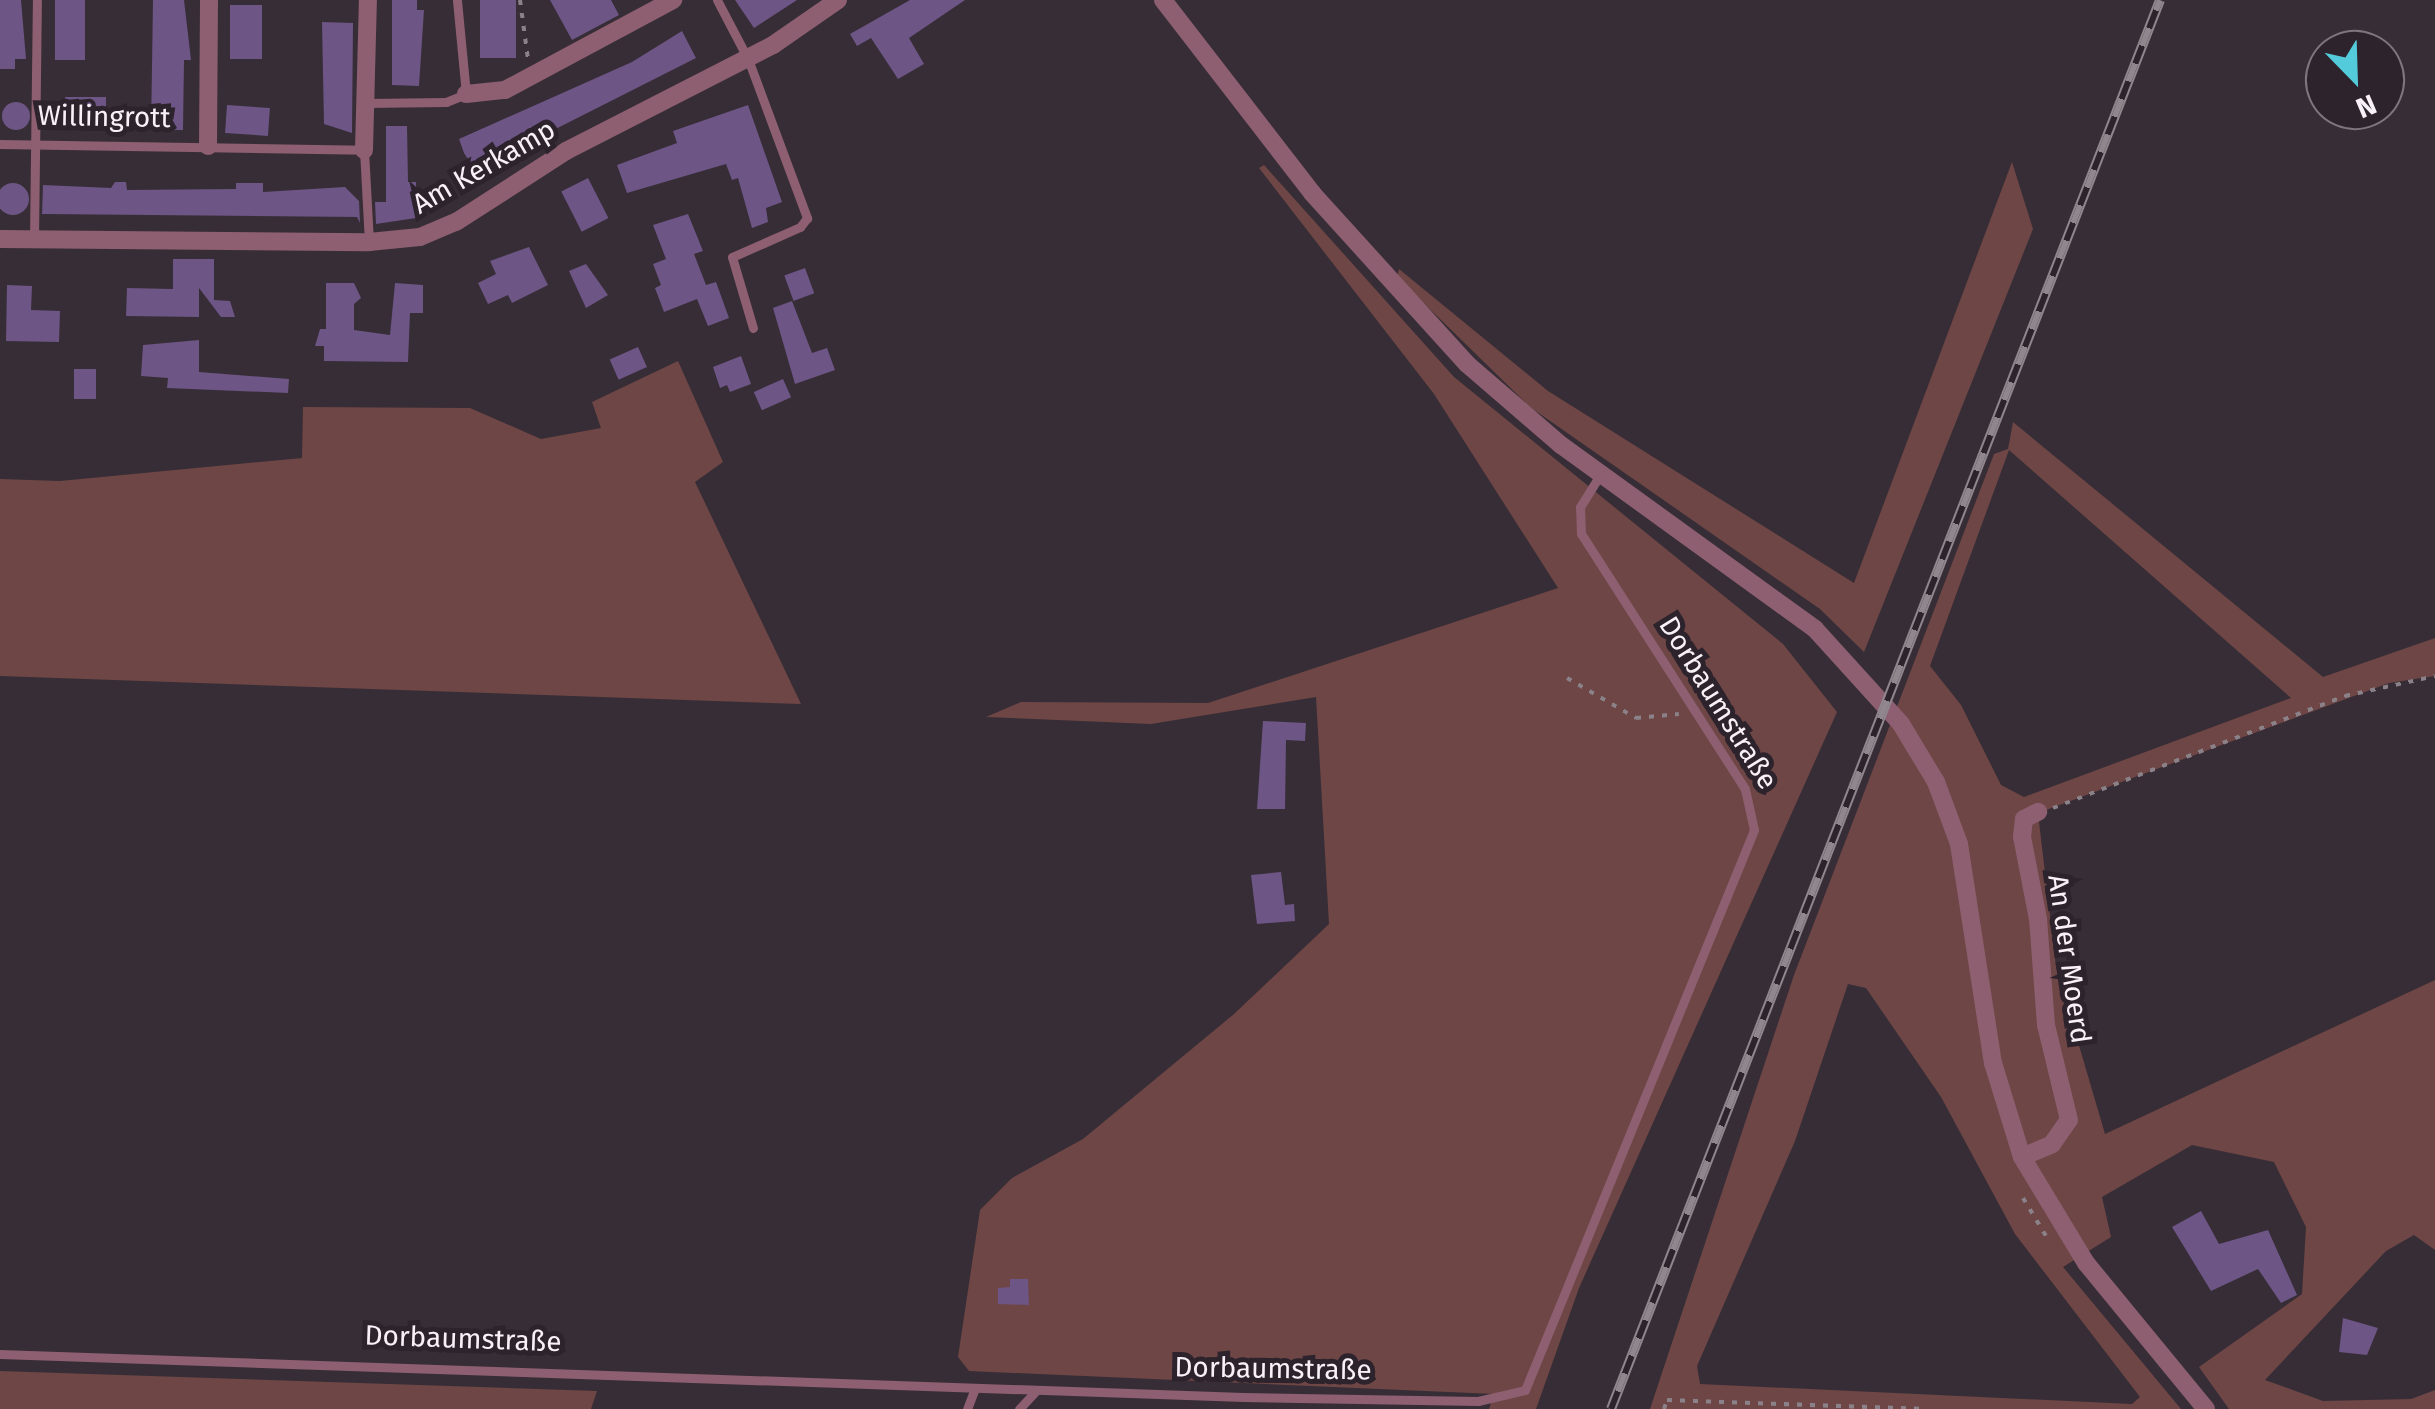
<!DOCTYPE html>
<meta charset="utf-8">
<style>
body{margin:0}
#map{position:relative;width:2435px;height:1409px;overflow:hidden;background:#372d36;font-family:"Fira Sans",sans-serif}
div>[style]{position:absolute}
[style*='--x']{left:calc(var(--x)*1px);top:calc(var(--y)*1px);width:calc(var(--w)*1px);rotate:calc(var(--a)*1deg)}
.green>*{inset:0;background:#6e4645}
.building>*{inset:0;background:#6d5585;transform-origin:0 0}
.round{border-radius:50%}
.path>*{height:4px;margin-top:-2px;transform-origin:0;background:repeating-linear-gradient(90deg,#8a8189 0 5px,transparent 0 13px)}
.lane>*{height:9px;margin:-4.5px;padding:0 4.5px;transform-origin:4.5px;border-radius:4.5px;background:#8d5f70}
.street>*{height:18px;margin:-9px;padding:0 9px;transform-origin:9px;border-radius:9px;background:#8d5f70}
.rail>*{height:10px;margin-top:-5px;transform-origin:0;background:repeating-linear-gradient(90deg,#2d232c 0 19px,#8f868e 0 38px);box-sizing:border-box;border-block:2px solid #8f868e}
span{translate:-50% -50%;white-space:nowrap;text-align:center;line-height:1.15;-webkit-text-stroke:10px #2d232c;paint-order:stroke}
.street-label{font-size:28px;color:#f8f1f7}
.north{position:absolute;left:2305px;top:30px;width:100px;height:100px;box-sizing:border-box;background:#2d232c;border:2px solid #7e757d;border-radius:50%;rotate:157deg;font-size:28px;font-weight:700;line-height:40px;text-align:center;color:#f8f1f7}
.north::after{content:'';display:block;margin:auto;width:35px;height:45px;background:#53cbdb;clip-path:polygon(50% 0,100% 100%,50% 72%,0 100%)}
</style>
<div id="map">
<div class="green">
<i style="clip-path:polygon(2012px 162px,2033px 229px,1864px 652px,1820px 609px,1530px 407px,1397px 277px,1399px 269px,1548px 391px,1854px 583px)"></i>
<i style="clip-path:polygon(1264px 165px,1454px 377px,1783px 644px,1837px 712px,1579px 1288px,1536px 1409px,1489px 1409px,1494px 1394px,969px 1371px,958px 1357px,980px 1210px,1012px 1178px,1083px 1139px,1234px 1014px,1329px 924px,1316px 697px,1151px 724px,986px 717px,1021px 702px,1208px 703px,1558px 588px,1434px 394px,1259px 168px)"></i>
<i style="clip-path:polygon(678px 361px,723px 462px,695px 482px,801px 704px,0 676px,0 479px,60px 481px,302px 458px,303px 407px,470px 408px,541px 439px,601px 428px,592px 402px)"></i>
<i style="clip-path:polygon(evenodd,2013px 422px,2323px 677px,2435px 638px,2435px 676px,2389px 683px,2038px 813px,2056px 967px,2105px 1134px,2435px 980px,2435px 1250px,2414px 1235px,2386px 1251px,2265px 1380px,2323px 1401px,2411px 1399px,2435px 1390px,2435px 1409px,2229px 1409px,2199px 1367px,2302px 1294px,2306px 1227px,2274px 1162px,2192px 1145px,2102px 1197px,2111px 1237px,2063px 1267px,2181px 1409px,1650px 1409px,1794px 975px,1994px 454px,2008px 449px,2013px 422px,2009px 450px,2291px 698px,2024px 797px,2001px 785px,1961px 705px,1930px 666px,2009px 450px,2013px 422px,1848px 984px,1866px 988px,1941px 1097px,2015px 1234px,2140px 1397px,2132px 1404px,1700px 1384px,1697px 1366px,1795px 1141px,1848px 984px)"></i>
<i style="clip-path:polygon(0 1371px,597px 1391px,591px 1409px,0 1409px)"></i>
</div>
<div class="building">
<i style="clip-path:polygon(0 0,21px 0,26px 59px,15px 59px,15px 69px,0 69px)"></i>
<i style="left:55px;top:0;width:30px;height:60px"></i>
<i style="clip-path:polygon(153px 0,184px 0,191px 60px,184px 60px,183px 130px,151px 130px)"></i>
<i style="clip-path:polygon(392px 0,417px 0,417px 10px,424px 10px,419px 86px,392px 85px)"></i>
<i style="left:480px;top:0;width:36px;height:58px"></i>
<i style="clip-path:polygon(550px 0,611px 0,619px 15px,572px 40px)"></i>
<i style="clip-path:polygon(735px 0,797px 0,754px 28px)"></i>
<i style="clip-path:polygon(910px 0,965px 0,909px 38px,924px 64px,898px 79px,871px 38px,857px 46px,850px 34px)"></i>
<i style="left:230px;top:5px;width:32px;height:54px"></i>
<i style="clip-path:polygon(322px 22px,353px 23px,352px 133px,324px 124px)"></i>
<i style="clip-path:polygon(682px 31px,696px 58px,514px 150px,520px 161px,498px 171px,492px 158px,474px 168px,464px 153px,459px 139px,632px 62px)"></i>
<i style="left:65px;top:97px;width:41px;height:32px"></i>
<i class="round" style="left:2px;top:102px;width:28px;height:28px"></i>
<i style="left:227px;top:105px;width:43px;height:28px;rotate:4deg"></i>
<i style="clip-path:polygon(748px 105px,782px 202px,766px 208px,768px 222px,752px 228px,738px 178px,732px 180px,726px 164px,627px 193px,617px 165px,677px 143px,673px 131px)"></i>
<i style="clip-path:polygon(386px 126px,407px 126px,408px 182px,416px 182px,416px 218px,376px 224px,375px 202px,386px 202px)"></i>
<i style="left:588px;top:178px;width:45px;height:30px;rotate:63deg"></i>
<i style="clip-path:polygon(115px 182px,126px 182px,127px 190px,236px 189px,236px 183px,263px 183px,263px 192px,345px 187px,359px 201px,360px 223px,357px 217px,42px 214px,43px 185px,111px 188px)"></i>
<i class="round" style="left:-3px;top:183px;width:32px;height:32px"></i>
<i style="clip-path:polygon(688px 214px,703px 251px,694px 254px,706px 285px,716px 282px,729px 318px,708px 326px,697px 299px,664px 312px,655px 288px,661px 285px,653px 264px,666px 259px,653px 225px)"></i>
<i style="clip-path:polygon(529px 247px,548px 285px,512px 303px,508px 295px,488px 304px,478px 283px,496px 274px,490px 261px)"></i>
<i style="clip-path:polygon(173px 259px,214px 259px,214px 300px,230px 301px,235px 317px,221px 317px,199px 288px,199px 317px,126px 316px,127px 288px,173px 289px)"></i>
<i style="clip-path:polygon(586px 264px,608px 295px,586px 308px,569px 271px)"></i>
<i style="left:805px;top:268px;width:27px;height:22px;rotate:70deg"></i>
<i style="clip-path:polygon(326px 283px,354px 283px,361px 298px,354px 304px,354px 330px,390px 335px,395px 283px,423px 285px,423px 313px,410px 313px,408px 362px,324px 361px,324px 346px,315px 346px,320px 329px,326px 329px)"></i>
<i style="clip-path:polygon(7px 285px,32px 286px,31px 310px,60px 311px,59px 342px,6px 341px)"></i>
<i style="clip-path:polygon(792px 301px,812px 353px,827px 348px,835px 370px,795px 384px,773px 308px)"></i>
<i style="clip-path:polygon(199px 340px,199px 372px,289px 379px,288px 393px,167px 388px,168px 378px,141px 376px,143px 345px)"></i>
<i style="left:638px;top:347px;width:22px;height:31px;rotate:66deg"></i>
<i style="clip-path:polygon(741px 356px,751px 384px,730px 392px,727px 385px,720px 388px,713px 367px)"></i>
<i style="left:74px;top:369px;width:22px;height:30px"></i>
<i style="left:783px;top:379px;width:20px;height:32px;rotate:66deg"></i>
<i style="clip-path:polygon(1263px 721px,1306px 723px,1305px 741px,1286px 740px,1285px 809px,1257px 809px)"></i>
<i style="clip-path:polygon(1281px 872px,1285px 905px,1294px 904px,1295px 921px,1257px 924px,1251px 875px)"></i>
<i style="clip-path:polygon(2201px 1211px,2219px 1244px,2268px 1230px,2297px 1295px,2281px 1303px,2258px 1269px,2211px 1291px,2172px 1227px)"></i>
<i style="clip-path:polygon(1010px 1279px,1028px 1279px,1029px 1305px,998px 1304px,998px 1288px,1010px 1287px)"></i>
<i style="clip-path:polygon(2343px 1318px,2378px 1328px,2367px 1355px,2339px 1352px)"></i>
</div>
<div class="path">
<i style="--x:520;--y:0;--w:60;--a:82.3"></i>
<i style="--x:1567;--y:678;--w:80;--a:30.1"></i>
<i style="--x:1636;--y:718;--w:43;--a:-5.3"></i>
<i style="--x:2053;--y:808;--w:313;--a:-21"></i>
<i style="--x:2345;--y:696;--w:92;--a:-12.5"></i>
<i style="--x:2023;--y:1198;--w:50;--a:58.8"></i>
<i style="--x:1664;--y:1409;--w:9;--a:-72"></i>
<i style="--x:1667;--y:1400;--w:254;--a:2"></i>
</div>
<div class="lane">
<i style="--x:717;--y:0;--w:67;--a:62.3"></i>
<i style="--x:748;--y:59;--w:170;--a:69.6"></i>
<i style="--x:807;--y:218;--w:11;--a:128"></i>
<i style="--x:800;--y:227;--w:74;--a:156.2"></i>
<i style="--x:732;--y:257;--w:74;--a:73.5"></i>
<i style="--x:366;--y:103;--w:80;--a:-0.7"></i>
<i style="--x:446;--y:102;--w:22;--a:-22"></i>
<i style="--x:466;--y:94;--w:94;--a:-95.5"></i>
<i style="--x:0;--y:144;--w:364;--a:0.9"></i>
<i style="--x:364;--y:150;--w:92;--a:86.9"></i>
<i style="--x:34;--y:239;--w:239;--a:-89.3"></i>
<i style="--x:0;--y:1354;--w:1244;--a:1.98"></i>
<i style="--x:1243;--y:1397;--w:235;--a:1"></i>
<i style="--x:1478;--y:1401;--w:48;--a:-13.2"></i>
<i style="--x:1525;--y:1390;--w:605;--a:-67.76"></i>
<i style="--x:1754;--y:830;--w:42;--a:-102.4"></i>
<i style="--x:1745;--y:789;--w:303;--a:-122.7"></i>
<i style="--x:1581;--y:534;--w:27;--a:-92"></i>
<i style="--x:1580;--y:507;--w:39;--a:-58"></i>
<i style="--x:967;--y:1409;--w:22;--a:-69"></i>
<i style="--x:1019;--y:1409;--w:26;--a:-47"></i>
</div>
<div class="street">
<i style="--x:1163;--y:0;--w:244;--a:52.3"></i>
<i style="--x:1312;--y:193;--w:231;--a:47.8"></i>
<i style="--x:1467;--y:364;--w:124;--a:40.8"></i>
<i style="--x:1561;--y:445;--w:314;--a:35.9"></i>
<i style="--x:1815;--y:629;--w:128;--a:47.8"></i>
<i style="--x:1901;--y:724;--w:68;--a:58.9"></i>
<i style="--x:1936;--y:782;--w:66;--a:69.6"></i>
<i style="--x:1959;--y:844;--w:222;--a:81.2"></i>
<i style="--x:1993;--y:1063;--w:98;--a:72.9"></i>
<i style="--x:2022;--y:1157;--w:124;--a:58.9"></i>
<i style="--x:2086;--y:1263;--w:189;--a:50.6"></i>
<i style="--x:466;--y:94;--w:39;--a:-6"></i>
<i style="--x:505;--y:90;--w:191;--a:-28.2"></i>
<i style="--x:208;--y:146;--w:146;--a:-89.6"></i>
<i style="--x:364;--y:150;--w:150;--a:-88.5"></i>
<i style="--x:0;--y:239;--w:369;--a:0.5"></i>
<i style="--x:369;--y:242;--w:51;--a:-5.6"></i>
<i style="--x:420;--y:237;--w:39;--a:-23"></i>
<i style="--x:456;--y:222;--w:131;--a:-32.8"></i>
<i style="--x:566;--y:151;--w:233;--a:-27.1"></i>
<i style="--x:773;--y:45;--w:79;--a:-34.7"></i>
<i style="--x:2022;--y:1157;--w:33;--a:-23"></i>
<i style="--x:2052;--y:1144;--w:29;--a:-55"></i>
<i style="--x:2069;--y:1120;--w:98;--a:-103.6"></i>
<i style="--x:2046;--y:1025;--w:106;--a:-94.3"></i>
<i style="--x:2038;--y:919;--w:84;--a:-101"></i>
<i style="--x:2022;--y:837;--w:18;--a:-84"></i>
<i style="--x:2024;--y:819;--w:16;--a:-27"></i>
</div>
<div class="rail">
<i style="--x:1611;--y:1409;--w:1512;--a:-68.71"></i>
</div>
<div class="street-label">
<span style="left:104px;top:117px;rotate:1deg">Willingrott</span>
<span style="left:484px;top:167px;rotate:-30deg">Am Kerkamp</span>
<span style="left:1718px;top:703px;rotate:58deg">Dorbaumstraße</span>
<span style="left:2069px;top:959px;rotate:82deg">An der Moerd</span>
<span style="left:463px;top:1339px;rotate:2deg">Dorbaumstraße</span>
<span style="left:1273px;top:1369px;rotate:1deg">Dorbaumstraße</span>
</div>
<div class="north">N</div>
</div>
